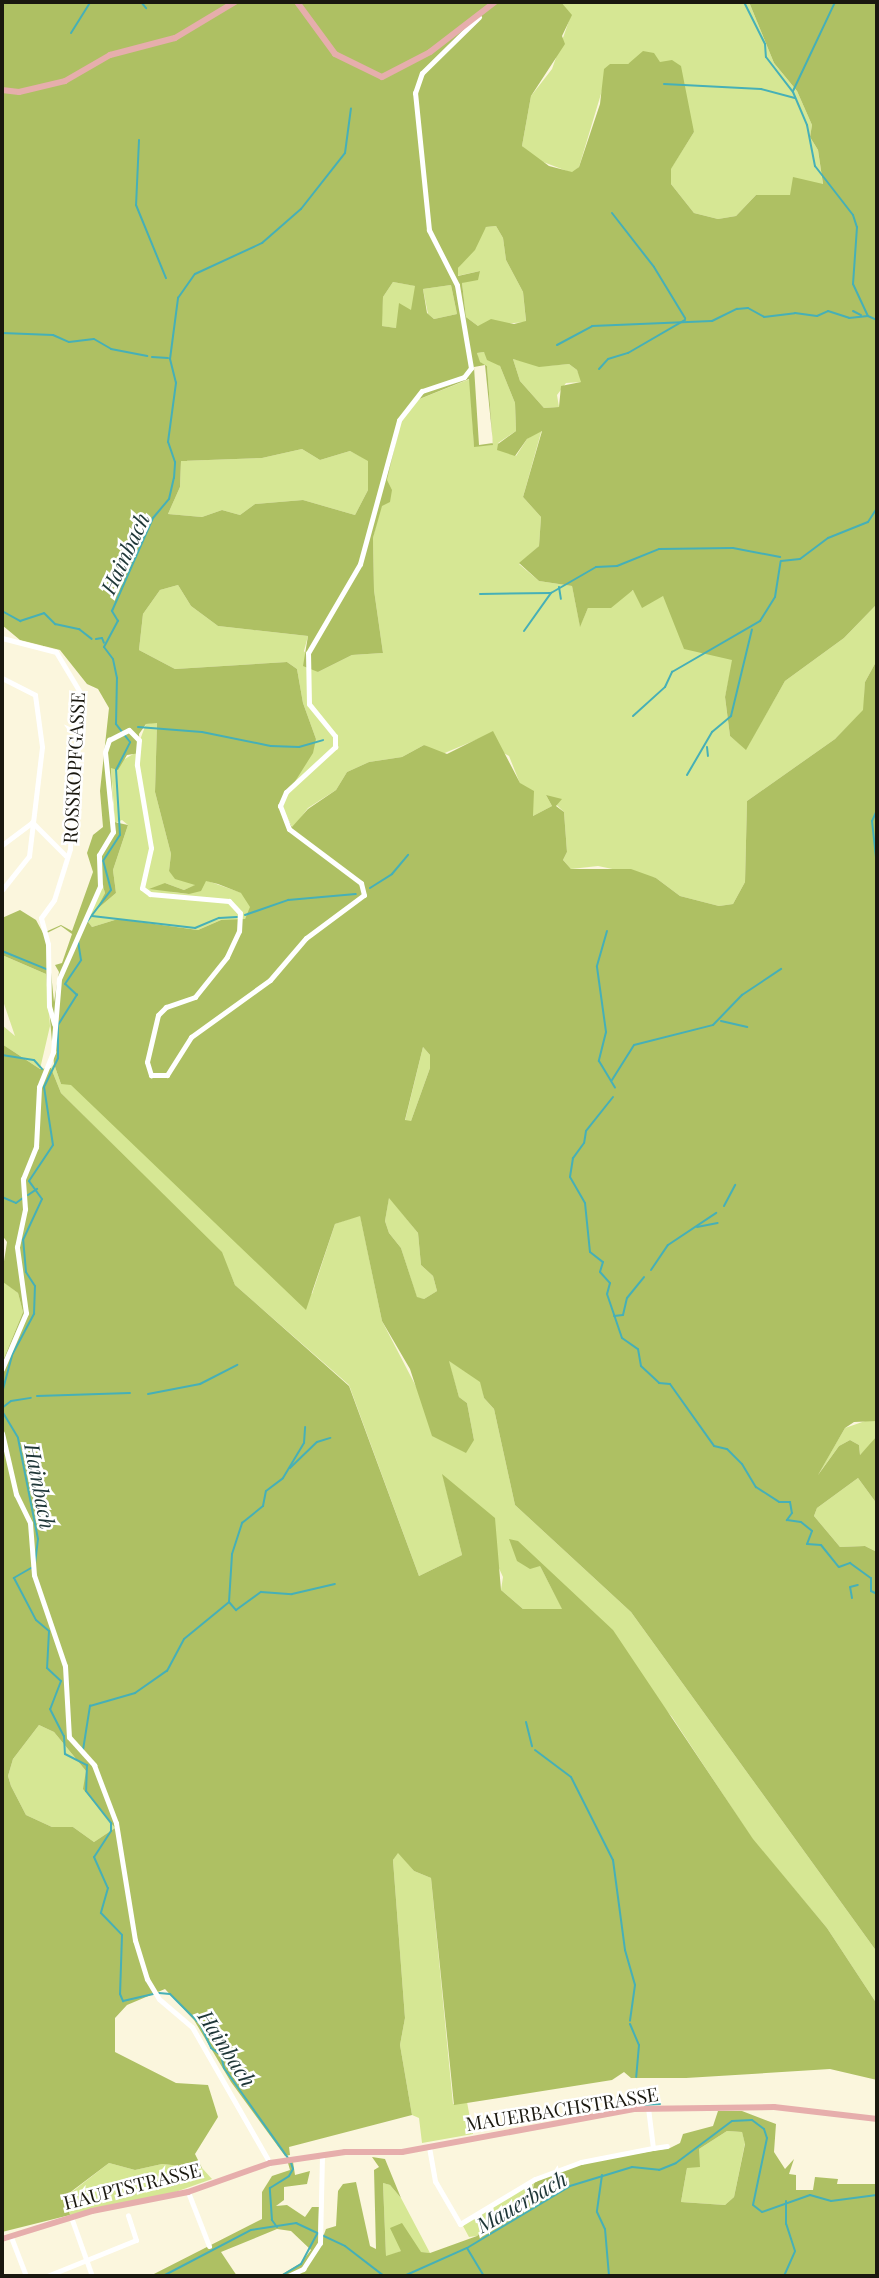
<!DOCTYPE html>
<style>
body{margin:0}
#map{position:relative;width:879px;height:2278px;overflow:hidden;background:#fbf6dd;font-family:"Playfair Display",serif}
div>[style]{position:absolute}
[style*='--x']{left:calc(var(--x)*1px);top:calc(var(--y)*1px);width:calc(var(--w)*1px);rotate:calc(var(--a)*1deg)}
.green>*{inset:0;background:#d6e794}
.forest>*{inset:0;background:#aec063}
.stream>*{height:2px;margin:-1px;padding:0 1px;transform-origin:1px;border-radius:1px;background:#46b0b7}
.minor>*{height:5px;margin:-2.5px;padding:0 2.5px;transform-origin:2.5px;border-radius:2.5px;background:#fff}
.major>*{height:6px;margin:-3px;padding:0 3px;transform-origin:3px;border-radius:3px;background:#e6aeac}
span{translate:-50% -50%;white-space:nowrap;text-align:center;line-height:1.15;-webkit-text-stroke:5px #fff;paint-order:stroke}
.street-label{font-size:19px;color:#1a180f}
.water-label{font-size:21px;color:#1e3637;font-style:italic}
.frame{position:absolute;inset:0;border:4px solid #1a180f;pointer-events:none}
</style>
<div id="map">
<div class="green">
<i style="clip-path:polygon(561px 2px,749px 2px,774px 63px,797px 91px,812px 125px,810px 137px,818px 150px,823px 185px,790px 195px,756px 195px,736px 216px,718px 219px,694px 213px,671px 184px,670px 170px,694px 132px,660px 62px,640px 58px,628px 64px,610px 64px,579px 167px,572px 173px,538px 160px,522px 146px,531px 96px,552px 69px,571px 15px)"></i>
<i style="clip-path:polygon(496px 226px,503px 238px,506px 260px,523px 292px,526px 322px,478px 326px,466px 317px,462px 283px,480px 271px,457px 276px,458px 268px,486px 227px)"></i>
<i style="clip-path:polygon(393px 282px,416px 286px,412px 310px,396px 328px,381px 326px,383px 297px)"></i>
<i style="clip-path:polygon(451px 285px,457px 314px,434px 319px,428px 314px,423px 289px)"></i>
<i style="clip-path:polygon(484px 352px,500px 366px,515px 403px,516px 431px,498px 443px,516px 456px,527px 439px,542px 429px,523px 497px,541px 517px,539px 546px,519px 564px,539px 581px,572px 586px,580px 626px,588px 608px,634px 590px,663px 596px,733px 660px,725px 697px,730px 736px,746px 749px,785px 681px,844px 638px,877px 604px,877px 660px,865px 682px,864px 710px,835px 739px,747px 801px,745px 882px,733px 904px,719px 906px,680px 896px,656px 878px,598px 866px,571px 869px,563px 860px,567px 852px,564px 812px,546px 795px,552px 806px,533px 816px,509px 756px,478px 739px,440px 755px,424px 745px,402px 757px,369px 762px,347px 772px,336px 790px,308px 808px,293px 828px,283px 810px,284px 799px,316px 739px,303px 703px,297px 669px,287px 662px,175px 669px,139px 650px,143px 614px,160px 590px,178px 585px,191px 606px,218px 626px,308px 636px,304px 651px,318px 672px,352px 655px,383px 653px,374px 590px,373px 538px,401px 421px,412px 402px,470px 379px,474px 446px,493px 445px,487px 366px,479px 362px,477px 353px)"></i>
<i style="clip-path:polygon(513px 359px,545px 366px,569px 364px,577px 370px,582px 382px,566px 383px,557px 395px,559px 407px,544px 408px,520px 381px)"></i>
<i style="clip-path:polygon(302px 449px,320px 460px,350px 451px,368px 460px,368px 490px,355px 515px,303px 500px,255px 504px,240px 515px,222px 510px,202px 517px,168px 514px,180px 487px,181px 461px,262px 458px)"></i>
<i style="clip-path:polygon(157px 722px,155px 792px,171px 854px,169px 871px,196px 885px,184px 890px,165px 883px,172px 892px,189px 894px,205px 880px,242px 893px,251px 907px,245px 919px,236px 923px,221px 920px,198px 930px,118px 919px,92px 927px,86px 919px,103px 885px,105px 893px,97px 909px,116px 893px,113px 870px,128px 825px,122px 820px,115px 823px,111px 767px,135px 753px,146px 724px)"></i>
<i style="clip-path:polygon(2px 955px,46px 974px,50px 1026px,40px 1069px,2px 1044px,2px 1025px,15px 1036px,2px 998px)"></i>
<i style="clip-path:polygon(423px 1047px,430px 1055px,430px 1068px,411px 1121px,405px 1121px)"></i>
<i style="clip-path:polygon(54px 1064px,61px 1084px,71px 1084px,312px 1294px,335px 1224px,360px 1215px,382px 1321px,421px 1396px,474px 1440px,467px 1403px,459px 1397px,448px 1360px,481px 1382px,484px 1398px,494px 1409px,515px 1505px,631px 1612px,877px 1952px,877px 2004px,827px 1928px,753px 1840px,672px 1717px,540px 1566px,563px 1610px,523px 1609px,501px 1590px,503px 1577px,466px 1496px,443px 1476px,462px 1555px,419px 1576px,349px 1385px,235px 1285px,221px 1252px,61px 1093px,51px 1068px)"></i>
<i style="clip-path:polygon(389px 1197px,418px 1233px,421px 1265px,433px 1276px,437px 1291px,424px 1299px,417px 1298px,401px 1248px,389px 1233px,385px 1221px)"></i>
<i style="clip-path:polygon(2px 1274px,4px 1282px,18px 1293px,23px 1312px,2px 1363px)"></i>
<i style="clip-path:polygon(868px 1420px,877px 1421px,877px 1436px,870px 1445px,860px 1455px,859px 1445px,850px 1440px,839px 1446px,817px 1476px,845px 1428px)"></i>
<i style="clip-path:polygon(858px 1478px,877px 1504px,877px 1552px,865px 1546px,840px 1547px,814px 1516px,817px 1508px)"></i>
<i style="clip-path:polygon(39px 1725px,54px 1732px,86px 1771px,84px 1789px,115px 1828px,94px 1842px,73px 1827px,52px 1827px,26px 1815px,11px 1786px,8px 1776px,13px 1759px)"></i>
<i style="clip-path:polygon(398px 1852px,414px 1871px,431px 1878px,453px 2104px,467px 2102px,473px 2134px,422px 2143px,419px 2118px,412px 2115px,400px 2045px,405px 2018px,393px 1860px)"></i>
<i style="clip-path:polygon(727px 2131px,742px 2132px,745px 2143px,734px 2197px,725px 2205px,681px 2202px,687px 2168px,699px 2149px)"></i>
<i style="clip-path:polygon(109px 2163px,135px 2170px,162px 2164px,202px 2168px,212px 2179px,167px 2195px,70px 2215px,64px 2198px)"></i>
<i style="clip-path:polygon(535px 2180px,531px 2196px,497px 2217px,477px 2236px,469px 2237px,463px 2226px,466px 2223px)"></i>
<i style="clip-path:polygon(383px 2183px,390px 2185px,401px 2198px,430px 2253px,401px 2251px,386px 2257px)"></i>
</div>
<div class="forest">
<i style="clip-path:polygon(evenodd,2px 2px,561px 2px,572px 15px,562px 36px,565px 44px,531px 96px,522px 146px,549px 166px,572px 172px,579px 167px,600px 104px,604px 69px,610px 64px,628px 64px,643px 51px,654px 53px,660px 62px,672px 60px,681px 66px,694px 132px,671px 169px,671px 184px,694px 213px,718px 219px,736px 216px,756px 195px,790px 195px,793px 177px,823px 184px,818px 150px,810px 137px,812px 125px,797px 91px,774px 63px,749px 2px,877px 2px,877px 604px,844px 638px,785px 681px,746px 750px,730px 736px,725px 697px,732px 660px,684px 649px,663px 596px,642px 608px,633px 590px,611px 608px,588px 608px,580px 627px,572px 586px,539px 581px,519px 563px,539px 546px,541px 517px,523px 497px,542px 431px,527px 439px,515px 456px,497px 450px,498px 444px,516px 431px,515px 403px,500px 366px,487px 360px,484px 352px,477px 353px,480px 362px,487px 366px,493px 445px,474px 447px,469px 379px,412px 402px,401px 421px,387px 480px,392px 490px,390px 502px,382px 506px,373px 538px,374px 590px,383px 653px,352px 655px,318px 672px,303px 666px,308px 636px,218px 626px,191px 606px,178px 585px,160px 590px,143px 614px,139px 650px,175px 669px,287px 662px,297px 669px,303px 703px,316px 739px,313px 753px,284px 799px,283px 810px,292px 827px,308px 809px,336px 790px,347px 772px,369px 762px,402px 757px,424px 745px,447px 754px,493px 731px,520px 783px,534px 791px,533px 816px,552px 806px,546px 795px,562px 799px,556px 806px,564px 812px,567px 852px,563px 860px,571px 869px,631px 869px,656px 878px,680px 896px,719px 906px,733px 904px,745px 882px,747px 801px,835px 739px,863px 710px,865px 682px,877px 660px,877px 1421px,854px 1422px,845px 1428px,818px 1475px,839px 1446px,850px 1440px,859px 1445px,860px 1455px,877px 1436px,877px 1504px,858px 1478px,817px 1508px,814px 1516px,840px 1547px,865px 1546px,877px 1552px,877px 1952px,631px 1612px,515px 1505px,494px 1409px,484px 1398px,480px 1382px,449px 1361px,459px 1397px,467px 1403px,474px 1440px,466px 1453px,432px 1436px,410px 1369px,382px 1321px,360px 1216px,335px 1224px,306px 1310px,71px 1085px,61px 1084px,54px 1064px,46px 974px,2px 955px,2px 918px,20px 910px,36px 920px,43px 933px,61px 925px,72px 931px,93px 872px,87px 853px,93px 835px,103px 827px,100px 791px,109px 708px,98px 689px,87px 684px,60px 650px,20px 640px,2px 625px,2px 2px,496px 226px,503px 238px,506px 260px,523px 292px,526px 321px,514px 324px,491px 319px,478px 326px,466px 317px,462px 283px,478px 280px,480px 271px,458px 276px,458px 268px,475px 250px,486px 227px,496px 226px,2px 2px,393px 282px,415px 286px,411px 310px,399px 303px,396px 328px,382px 326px,383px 297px,393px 282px,2px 2px,451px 285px,457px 314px,434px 319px,427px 313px,423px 289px,451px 285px,2px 2px,513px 359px,539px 367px,569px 364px,577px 370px,581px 382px,561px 386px,559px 407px,544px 408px,520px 381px,513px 359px,2px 2px,485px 365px,493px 443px,479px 445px,474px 367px,485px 365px,2px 2px,302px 449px,320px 460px,350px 451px,368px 461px,368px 490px,355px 515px,303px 500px,255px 504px,240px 515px,222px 510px,202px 517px,168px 514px,180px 487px,181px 461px,262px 458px,302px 449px,2px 2px,157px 723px,155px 792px,171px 854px,169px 871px,175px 879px,195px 885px,184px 890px,165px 883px,149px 889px,189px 894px,201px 891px,206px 881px,218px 884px,241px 893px,250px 907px,245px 919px,221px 920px,198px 930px,118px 919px,92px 927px,86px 919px,103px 886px,105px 893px,96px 910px,116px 893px,113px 870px,128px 825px,114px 822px,111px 768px,118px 770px,127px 755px,140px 753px,139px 734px,146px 724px,157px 723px,2px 2px,61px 926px,72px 934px,62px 963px,55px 965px,59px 972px,54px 1002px,47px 933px,61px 926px,2px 2px,423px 1047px,430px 1055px,430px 1068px,411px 1121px,405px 1120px,423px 1047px,2px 2px,389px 1198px,418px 1233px,421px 1265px,433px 1276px,437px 1291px,424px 1299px,417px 1297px,401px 1248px,389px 1233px,385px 1221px,389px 1198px)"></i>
<i style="clip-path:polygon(evenodd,2px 1044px,40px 1069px,51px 1068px,61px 1093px,222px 1252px,235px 1285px,349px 1386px,419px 1576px,462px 1555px,442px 1474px,495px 1518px,501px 1590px,523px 1609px,562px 1609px,540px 1566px,530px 1569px,517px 1561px,509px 1539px,518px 1541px,613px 1630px,753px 1839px,827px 1928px,877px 2004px,877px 2080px,830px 2069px,686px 2078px,631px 2078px,624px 2072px,612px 2080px,454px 2105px,431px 1878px,414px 1871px,398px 1853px,393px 1860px,405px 2018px,400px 2045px,412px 2115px,289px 2147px,290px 2155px,285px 2156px,231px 2082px,194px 2020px,165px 1989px,127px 2005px,115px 2018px,115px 2052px,176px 2083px,208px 2085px,218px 2117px,195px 2154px,202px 2168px,162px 2164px,135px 2170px,109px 2163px,64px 2197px,70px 2215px,2px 2232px,2px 1363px,23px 1312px,18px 1293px,3px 1282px,2px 1274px,7px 1242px,2px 1235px,2px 1044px,39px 1725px,54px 1732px,86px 1771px,83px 1789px,115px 1828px,94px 1842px,73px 1827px,52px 1827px,26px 1815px,11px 1786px,8px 1776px,13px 1759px,39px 1725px)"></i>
<i style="clip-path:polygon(evenodd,718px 2111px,742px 2111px,776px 2124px,774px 2152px,785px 2169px,794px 2159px,789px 2174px,796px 2175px,796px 2190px,813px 2190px,815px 2177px,838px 2179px,837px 2184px,877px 2184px,877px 2276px,279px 2276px,301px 2263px,311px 2250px,291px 2231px,277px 2229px,221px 2252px,237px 2276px,150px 2276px,262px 2219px,262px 2192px,272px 2176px,290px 2170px,288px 2163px,293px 2162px,295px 2175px,310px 2171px,307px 2184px,284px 2187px,284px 2200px,276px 2206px,287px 2205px,305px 2217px,312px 2207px,319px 2207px,318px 2235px,323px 2237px,326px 2229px,336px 2226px,338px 2191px,343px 2184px,356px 2182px,370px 2246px,376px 2249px,374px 2170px,379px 2167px,372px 2157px,385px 2159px,401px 2198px,390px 2185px,383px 2183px,386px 2256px,401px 2251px,390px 2228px,402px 2223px,421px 2252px,430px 2253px,477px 2236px,497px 2217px,531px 2197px,535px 2180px,587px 2162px,670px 2148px,680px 2143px,683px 2134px,713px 2126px,718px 2111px,727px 2131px,742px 2132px,745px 2144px,734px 2197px,725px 2205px,681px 2202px,687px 2168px,700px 2167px,699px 2149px,727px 2131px)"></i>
</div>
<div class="stream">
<i style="--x:141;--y:2;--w:8;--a:50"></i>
<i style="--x:744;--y:2;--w:47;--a:63.4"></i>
<i style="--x:765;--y:44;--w:13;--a:86"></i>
<i style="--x:766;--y:57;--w:44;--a:52.4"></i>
<i style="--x:793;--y:92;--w:36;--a:67"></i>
<i style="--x:807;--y:125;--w:42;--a:79"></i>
<i style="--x:815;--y:166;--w:62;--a:52.2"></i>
<i style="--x:853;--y:215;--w:13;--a:72"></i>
<i style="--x:857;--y:227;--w:57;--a:94"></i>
<i style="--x:853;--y:284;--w:35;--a:65"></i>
<i style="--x:868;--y:316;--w:10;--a:24"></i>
<i style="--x:71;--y:33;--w:36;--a:-58"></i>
<i style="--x:664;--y:84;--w:97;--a:3"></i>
<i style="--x:761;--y:89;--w:35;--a:15"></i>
<i style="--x:793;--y:91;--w:98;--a:-64.7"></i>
<i style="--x:139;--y:140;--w:65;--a:92.6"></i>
<i style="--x:136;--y:205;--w:79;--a:67.7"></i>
<i style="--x:612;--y:213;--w:68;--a:52.1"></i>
<i style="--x:654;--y:267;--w:60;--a:58.7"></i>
<i style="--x:853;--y:311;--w:9;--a:27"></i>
<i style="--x:2;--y:333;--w:51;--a:2.2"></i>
<i style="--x:53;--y:335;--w:17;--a:24"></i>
<i style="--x:69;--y:342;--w:25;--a:-7"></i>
<i style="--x:94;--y:339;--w:20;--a:30"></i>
<i style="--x:111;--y:349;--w:37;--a:11"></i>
<i style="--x:557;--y:345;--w:40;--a:-28"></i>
<i style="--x:592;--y:326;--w:120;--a:-2.4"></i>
<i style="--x:712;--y:321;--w:28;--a:-26"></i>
<i style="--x:737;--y:309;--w:11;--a:-5"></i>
<i style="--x:748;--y:308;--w:18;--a:29"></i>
<i style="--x:764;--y:317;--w:31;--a:-7"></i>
<i style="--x:795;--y:313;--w:22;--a:8"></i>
<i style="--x:817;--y:316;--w:12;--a:-24"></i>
<i style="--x:828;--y:311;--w:22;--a:18"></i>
<i style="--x:849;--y:318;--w:19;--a:-6"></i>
<i style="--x:152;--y:357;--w:16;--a:4"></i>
<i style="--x:599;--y:369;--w:13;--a:-48"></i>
<i style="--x:608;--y:359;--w:21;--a:-17"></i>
<i style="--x:628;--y:353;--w:66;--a:-30.1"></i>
<i style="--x:559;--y:587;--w:12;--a:81"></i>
<i style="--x:480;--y:594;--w:71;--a:-0.8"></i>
<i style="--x:551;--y:593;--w:52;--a:-30"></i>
<i style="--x:596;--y:567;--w:21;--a:-3"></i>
<i style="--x:617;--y:566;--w:45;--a:-22"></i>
<i style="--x:659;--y:549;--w:74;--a:-0.8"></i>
<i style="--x:733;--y:548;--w:48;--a:10.8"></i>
<i style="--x:2;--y:611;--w:21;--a:29"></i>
<i style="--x:20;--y:621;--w:25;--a:-18"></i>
<i style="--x:44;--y:613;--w:16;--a:45"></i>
<i style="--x:55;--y:624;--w:25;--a:12"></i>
<i style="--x:79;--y:629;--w:16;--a:38"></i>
<i style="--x:524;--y:631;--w:47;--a:-54.6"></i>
<i style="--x:96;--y:639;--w:6;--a:-9"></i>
<i style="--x:102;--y:638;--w:5;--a:68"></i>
<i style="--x:633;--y:716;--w:43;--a:-42.2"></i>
<i style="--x:665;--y:687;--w:17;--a:-65"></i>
<i style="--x:672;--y:672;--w:102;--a:-30.1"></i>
<i style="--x:760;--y:621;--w:28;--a:-58"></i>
<i style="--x:775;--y:597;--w:36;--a:-81"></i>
<i style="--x:781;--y:561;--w:19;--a:-6"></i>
<i style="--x:800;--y:559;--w:35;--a:-37"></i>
<i style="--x:828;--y:538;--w:43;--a:-21.8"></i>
<i style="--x:868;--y:522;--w:17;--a:-57"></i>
<i style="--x:138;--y:727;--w:64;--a:4.5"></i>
<i style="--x:202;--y:732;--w:70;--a:11.5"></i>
<i style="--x:271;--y:746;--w:28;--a:2"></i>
<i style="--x:299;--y:747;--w:25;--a:-16"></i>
<i style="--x:707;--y:747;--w:9;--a:84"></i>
<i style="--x:687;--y:775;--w:50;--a:-59.8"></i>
<i style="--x:712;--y:732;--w:25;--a:-40"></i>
<i style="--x:731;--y:716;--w:89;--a:-76.4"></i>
<i style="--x:877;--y:810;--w:12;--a:114"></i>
<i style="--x:872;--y:821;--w:45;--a:83.7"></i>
<i style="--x:370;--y:888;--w:26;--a:-32"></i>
<i style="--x:392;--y:874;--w:25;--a:-50"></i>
<i style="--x:245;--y:915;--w:46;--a:-19.2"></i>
<i style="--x:288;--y:900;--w:68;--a:-5"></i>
<i style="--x:92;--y:916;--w:104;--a:6.6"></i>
<i style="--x:195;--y:928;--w:26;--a:-23"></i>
<i style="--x:219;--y:918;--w:18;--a:-3"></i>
<i style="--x:86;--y:923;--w:41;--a:-52.9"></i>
<i style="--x:111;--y:890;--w:30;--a:-105"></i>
<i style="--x:103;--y:861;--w:31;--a:-57"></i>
<i style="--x:120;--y:835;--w:65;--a:-93.5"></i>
<i style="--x:116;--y:770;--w:31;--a:-63"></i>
<i style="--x:130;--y:742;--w:23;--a:-128"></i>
<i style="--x:116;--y:724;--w:46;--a:-88.8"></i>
<i style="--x:117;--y:678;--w:19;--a:-102"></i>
<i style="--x:113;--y:659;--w:15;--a:-127"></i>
<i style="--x:104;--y:647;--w:30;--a:-62"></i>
<i style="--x:118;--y:621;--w:12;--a:-121"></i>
<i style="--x:112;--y:611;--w:102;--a:-66.2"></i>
<i style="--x:153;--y:518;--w:25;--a:-50"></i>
<i style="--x:169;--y:499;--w:22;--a:-77"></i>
<i style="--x:174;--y:478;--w:16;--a:-86"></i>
<i style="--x:175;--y:462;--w:21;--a:-109"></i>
<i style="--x:168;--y:442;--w:60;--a:-82.3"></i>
<i style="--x:176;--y:383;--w:25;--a:-104"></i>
<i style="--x:170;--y:359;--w:62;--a:-82.5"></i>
<i style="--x:178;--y:298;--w:29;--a:-55"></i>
<i style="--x:195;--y:274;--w:74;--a:-24.8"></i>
<i style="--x:262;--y:243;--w:52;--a:-41.1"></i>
<i style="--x:301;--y:209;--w:71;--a:-51.8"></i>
<i style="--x:345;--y:153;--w:45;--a:-82.4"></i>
<i style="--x:607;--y:931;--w:37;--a:106"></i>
<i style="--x:597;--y:967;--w:66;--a:82.1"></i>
<i style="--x:606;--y:1032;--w:30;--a:104"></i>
<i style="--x:599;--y:1061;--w:31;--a:59"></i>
<i style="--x:2;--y:951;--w:48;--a:22.2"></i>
<i style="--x:721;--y:1021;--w:27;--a:13"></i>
<i style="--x:2;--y:1055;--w:32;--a:9"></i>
<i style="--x:34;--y:1060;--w:12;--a:48"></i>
<i style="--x:612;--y:1080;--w:41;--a:-57.8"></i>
<i style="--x:634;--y:1045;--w:81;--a:-14.2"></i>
<i style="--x:713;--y:1025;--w:42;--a:-46"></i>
<i style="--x:742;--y:995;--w:47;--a:-33.7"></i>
<i style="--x:613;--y:1097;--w:43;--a:128.5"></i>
<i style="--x:586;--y:1131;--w:12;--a:99"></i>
<i style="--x:584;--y:1143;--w:19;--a:126"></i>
<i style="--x:573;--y:1158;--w:19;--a:99"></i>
<i style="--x:570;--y:1177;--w:30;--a:60"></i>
<i style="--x:585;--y:1203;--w:49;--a:84.2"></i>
<i style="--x:590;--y:1252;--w:16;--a:38"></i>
<i style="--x:603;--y:1262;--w:10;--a:107"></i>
<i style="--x:600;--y:1272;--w:15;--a:48"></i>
<i style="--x:610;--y:1283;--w:11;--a:105"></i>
<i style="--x:607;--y:1294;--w:46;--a:71.2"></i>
<i style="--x:622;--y:1338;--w:19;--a:35"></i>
<i style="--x:638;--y:1349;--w:17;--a:80"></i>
<i style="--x:641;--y:1366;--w:25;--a:43"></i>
<i style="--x:659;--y:1383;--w:11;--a:5"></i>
<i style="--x:670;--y:1384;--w:76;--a:54.6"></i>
<i style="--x:714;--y:1446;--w:13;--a:13"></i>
<i style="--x:727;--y:1449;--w:21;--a:45"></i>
<i style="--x:742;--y:1464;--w:27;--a:59"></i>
<i style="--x:756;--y:1487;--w:27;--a:33"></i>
<i style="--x:779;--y:1502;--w:11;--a:0"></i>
<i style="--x:790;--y:1502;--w:11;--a:80"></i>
<i style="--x:792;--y:1513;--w:9;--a:126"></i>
<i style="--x:787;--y:1520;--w:14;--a:8"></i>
<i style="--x:801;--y:1522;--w:14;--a:39"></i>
<i style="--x:812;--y:1531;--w:14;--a:111"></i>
<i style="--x:807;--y:1544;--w:14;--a:4"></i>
<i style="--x:821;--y:1545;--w:28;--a:51"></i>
<i style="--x:839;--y:1567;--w:12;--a:-20"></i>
<i style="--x:850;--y:1563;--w:26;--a:36"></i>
<i style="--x:871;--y:1578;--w:13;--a:90"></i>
<i style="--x:871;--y:1591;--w:7;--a:27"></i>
<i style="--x:28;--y:1195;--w:11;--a:-34"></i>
<i style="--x:2;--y:1197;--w:15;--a:23"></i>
<i style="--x:16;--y:1203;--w:9;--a:-36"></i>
<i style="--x:724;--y:1206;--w:24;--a:-62"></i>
<i style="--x:697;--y:1227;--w:21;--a:-11"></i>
<i style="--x:651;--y:1270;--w:30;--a:-56"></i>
<i style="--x:668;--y:1245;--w:58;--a:-33.7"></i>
<i style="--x:614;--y:1316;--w:9;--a:-6"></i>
<i style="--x:623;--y:1315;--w:17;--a:-77"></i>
<i style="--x:627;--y:1298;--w:27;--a:-51"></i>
<i style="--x:2;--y:1393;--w:39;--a:-75"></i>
<i style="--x:12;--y:1355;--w:47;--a:-61.8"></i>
<i style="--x:34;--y:1314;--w:28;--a:-88"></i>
<i style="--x:35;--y:1286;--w:17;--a:-123"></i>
<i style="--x:26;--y:1272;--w:32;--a:-95"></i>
<i style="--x:23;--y:1240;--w:45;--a:-65.1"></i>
<i style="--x:42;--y:1199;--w:22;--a:-126"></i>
<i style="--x:29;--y:1181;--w:43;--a:-56.3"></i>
<i style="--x:53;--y:1145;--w:59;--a:-98.8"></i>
<i style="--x:44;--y:1087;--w:32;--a:-64"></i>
<i style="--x:58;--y:1058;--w:33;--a:-90"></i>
<i style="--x:58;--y:1025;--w:36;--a:-58"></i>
<i style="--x:77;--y:995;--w:16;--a:-137"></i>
<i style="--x:65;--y:984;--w:29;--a:-56"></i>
<i style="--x:81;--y:960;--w:19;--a:-99"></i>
<i style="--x:148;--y:1394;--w:53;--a:-10.9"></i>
<i style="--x:200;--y:1384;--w:42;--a:-27.2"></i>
<i style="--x:37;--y:1396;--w:93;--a:-1.8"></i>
<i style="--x:2;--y:1408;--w:11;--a:-38"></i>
<i style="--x:11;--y:1401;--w:20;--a:-9"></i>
<i style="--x:2;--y:1411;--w:31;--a:59"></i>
<i style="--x:18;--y:1438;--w:103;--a:78.8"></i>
<i style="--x:38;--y:1539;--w:25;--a:97"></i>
<i style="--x:290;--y:1468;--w:37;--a:-44"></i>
<i style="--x:317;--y:1442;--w:14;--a:-17"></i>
<i style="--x:31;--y:1568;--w:20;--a:150"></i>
<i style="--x:14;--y:1578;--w:47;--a:62.4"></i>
<i style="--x:36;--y:1620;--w:17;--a:40"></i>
<i style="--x:49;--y:1631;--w:37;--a:93"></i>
<i style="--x:47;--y:1668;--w:19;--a:43"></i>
<i style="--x:61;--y:1681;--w:30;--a:111"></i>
<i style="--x:50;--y:1709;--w:30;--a:63"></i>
<i style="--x:64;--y:1736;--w:18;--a:87"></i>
<i style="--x:65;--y:1754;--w:25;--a:27"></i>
<i style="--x:87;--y:1765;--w:26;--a:92"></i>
<i style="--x:86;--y:1791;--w:41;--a:52"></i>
<i style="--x:111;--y:1823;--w:8;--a:90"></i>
<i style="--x:111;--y:1831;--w:31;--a:123"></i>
<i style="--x:94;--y:1857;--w:34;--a:66"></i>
<i style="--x:108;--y:1888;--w:26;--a:106"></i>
<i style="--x:101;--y:1913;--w:30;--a:46"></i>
<i style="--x:122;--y:1935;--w:59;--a:91.9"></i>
<i style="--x:120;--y:1994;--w:8;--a:67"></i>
<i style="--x:123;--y:2001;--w:31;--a:-13"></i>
<i style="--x:852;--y:1598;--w:11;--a:-100"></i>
<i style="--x:850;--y:1587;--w:8;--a:-14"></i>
<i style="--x:229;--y:1602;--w:48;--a:-86.4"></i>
<i style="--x:232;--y:1554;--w:33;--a:-72"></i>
<i style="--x:242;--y:1523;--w:27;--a:-39"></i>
<i style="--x:263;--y:1506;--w:15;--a:-79"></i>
<i style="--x:266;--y:1491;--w:21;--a:-37"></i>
<i style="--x:283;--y:1478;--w:41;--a:-59"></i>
<i style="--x:304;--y:1443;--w:16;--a:-86"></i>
<i style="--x:526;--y:1722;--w:25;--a:76"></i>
<i style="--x:83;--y:1750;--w:45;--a:-81"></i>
<i style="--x:90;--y:1706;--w:47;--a:-16.1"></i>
<i style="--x:135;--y:1693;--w:39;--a:-35"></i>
<i style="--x:167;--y:1671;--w:36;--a:-62"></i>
<i style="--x:184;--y:1639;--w:58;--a:-39.4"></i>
<i style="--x:229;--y:1602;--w:11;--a:49"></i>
<i style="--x:236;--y:1610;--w:31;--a:-36"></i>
<i style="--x:261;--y:1592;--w:31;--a:4"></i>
<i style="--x:292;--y:1594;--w:44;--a:-13.1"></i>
<i style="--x:535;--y:1750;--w:45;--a:36.9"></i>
<i style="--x:571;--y:1777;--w:93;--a:63.2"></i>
<i style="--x:613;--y:1860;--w:91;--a:82.4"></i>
<i style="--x:625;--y:1950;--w:36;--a:74"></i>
<i style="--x:635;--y:1985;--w:36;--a:98"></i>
<i style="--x:159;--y:1993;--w:11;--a:5"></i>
<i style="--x:170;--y:1994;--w:42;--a:45"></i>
<i style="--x:200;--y:2024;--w:26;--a:65"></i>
<i style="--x:211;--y:2048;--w:12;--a:35"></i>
<i style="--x:221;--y:2055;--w:13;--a:77"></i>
<i style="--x:224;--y:2068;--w:110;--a:54.6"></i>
<i style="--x:630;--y:2024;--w:23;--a:67"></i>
<i style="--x:639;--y:2045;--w:32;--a:95"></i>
<i style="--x:642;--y:2105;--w:18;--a:-3"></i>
<i style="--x:602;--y:2175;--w:37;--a:98"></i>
<i style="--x:597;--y:2212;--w:19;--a:65"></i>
<i style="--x:605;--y:2229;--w:47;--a:85.1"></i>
<i style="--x:277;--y:2227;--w:9;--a:-126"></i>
<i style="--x:272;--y:2220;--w:32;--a:-94"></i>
<i style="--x:270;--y:2188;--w:22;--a:-32"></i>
<i style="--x:289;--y:2176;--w:8;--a:-60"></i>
<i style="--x:293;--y:2169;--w:6;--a:-108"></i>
<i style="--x:467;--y:2248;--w:33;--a:59"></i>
<i style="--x:163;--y:2276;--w:99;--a:-27.6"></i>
<i style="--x:251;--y:2230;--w:46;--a:-8.8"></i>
<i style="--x:296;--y:2223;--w:54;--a:25.1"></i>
<i style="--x:345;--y:2246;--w:49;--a:37.6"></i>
<i style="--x:281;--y:2276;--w:23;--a:-31"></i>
<i style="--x:301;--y:2264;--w:34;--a:-62"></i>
<i style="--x:404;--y:2276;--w:69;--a:-24"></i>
<i style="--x:467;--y:2248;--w:120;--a:-31"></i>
<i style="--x:570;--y:2186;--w:65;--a:-17"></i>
<i style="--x:632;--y:2167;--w:27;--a:6"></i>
<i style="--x:659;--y:2170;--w:18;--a:-22"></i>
<i style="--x:676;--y:2163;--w:70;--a:-36.9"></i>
<i style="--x:732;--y:2121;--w:20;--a:-3"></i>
<i style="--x:752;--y:2120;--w:15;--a:37"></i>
<i style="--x:764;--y:2129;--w:9;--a:72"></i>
<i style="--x:767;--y:2138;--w:68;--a:101.8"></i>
<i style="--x:753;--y:2205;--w:11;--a:38"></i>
<i style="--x:762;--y:2212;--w:51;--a:-19.5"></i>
<i style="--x:810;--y:2195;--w:22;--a:16"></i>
<i style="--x:831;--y:2201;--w:46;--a:-7.4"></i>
<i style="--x:784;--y:2276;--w:27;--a:-66"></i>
<i style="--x:795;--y:2251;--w:28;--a:-108"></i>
<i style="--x:786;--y:2224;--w:23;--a:-90"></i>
</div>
<div class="minor">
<i style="--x:2;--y:638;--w:56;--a:14.5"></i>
<i style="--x:56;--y:652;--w:49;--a:59.2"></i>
<i style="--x:81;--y:694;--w:155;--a:94.1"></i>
<i style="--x:70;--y:849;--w:53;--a:107.4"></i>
<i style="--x:54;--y:900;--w:22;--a:126"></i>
<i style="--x:41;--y:918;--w:27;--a:75"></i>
<i style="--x:48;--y:944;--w:62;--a:89.1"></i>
<i style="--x:49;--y:1006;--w:19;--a:74"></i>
<i style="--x:2;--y:678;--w:37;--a:27"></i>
<i style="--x:35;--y:695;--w:52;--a:82.3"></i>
<i style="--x:42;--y:747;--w:110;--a:96.8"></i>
<i style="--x:29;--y:856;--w:43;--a:128.5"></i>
<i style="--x:32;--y:822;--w:49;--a:45"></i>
<i style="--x:2;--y:845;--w:38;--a:-37"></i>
<i style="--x:2;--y:1369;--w:61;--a:-66.8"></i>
<i style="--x:26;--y:1313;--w:67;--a:-97.8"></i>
<i style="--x:17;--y:1247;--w:39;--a:-78"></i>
<i style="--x:25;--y:1209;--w:30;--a:-94"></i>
<i style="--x:23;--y:1179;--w:35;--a:-68"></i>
<i style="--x:36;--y:1147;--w:60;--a:-87.1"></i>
<i style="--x:39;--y:1087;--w:38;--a:-68"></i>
<i style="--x:53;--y:1052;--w:73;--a:-85.3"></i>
<i style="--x:59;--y:979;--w:102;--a:-66.2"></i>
<i style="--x:100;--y:886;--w:31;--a:-92"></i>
<i style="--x:99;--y:855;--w:27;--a:-59"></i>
<i style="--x:113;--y:832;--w:80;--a:-95.7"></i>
<i style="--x:105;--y:752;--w:13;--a:-72"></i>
<i style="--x:109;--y:740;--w:22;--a:-27"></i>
<i style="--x:129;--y:730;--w:14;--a:45"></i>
<i style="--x:139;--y:740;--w:25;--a:95"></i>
<i style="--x:137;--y:765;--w:84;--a:80.4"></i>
<i style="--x:151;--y:848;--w:41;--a:102.7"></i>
<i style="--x:142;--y:888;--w:10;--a:37"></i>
<i style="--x:150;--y:894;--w:79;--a:5.1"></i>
<i style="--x:229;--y:901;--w:16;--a:47"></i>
<i style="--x:240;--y:913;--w:18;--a:93"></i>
<i style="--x:239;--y:931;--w:29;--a:115"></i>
<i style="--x:227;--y:957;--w:51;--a:128.7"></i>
<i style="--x:195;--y:997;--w:31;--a:161"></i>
<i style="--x:166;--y:1007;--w:11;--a:135"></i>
<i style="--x:158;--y:1015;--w:48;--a:103.2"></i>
<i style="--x:147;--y:1062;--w:14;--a:73"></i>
<i style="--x:151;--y:1075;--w:16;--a:0"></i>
<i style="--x:167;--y:1075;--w:45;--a:-57.7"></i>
<i style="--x:191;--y:1037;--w:97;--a:-35.8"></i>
<i style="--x:270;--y:980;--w:55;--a:-49.4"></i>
<i style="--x:306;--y:938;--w:72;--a:-36.6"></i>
<i style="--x:364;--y:895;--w:12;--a:-104"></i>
<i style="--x:361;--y:883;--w:90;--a:-143.1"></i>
<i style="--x:289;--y:829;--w:25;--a:-111"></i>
<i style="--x:280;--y:806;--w:15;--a:-67"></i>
<i style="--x:286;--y:792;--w:67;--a:-42.6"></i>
<i style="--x:335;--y:747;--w:11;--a:-90"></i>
<i style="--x:335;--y:736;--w:41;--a:-129.1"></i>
<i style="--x:309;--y:704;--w:51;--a:-91.1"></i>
<i style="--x:308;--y:653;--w:103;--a:-59.7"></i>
<i style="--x:360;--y:564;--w:149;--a:-74.8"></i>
<i style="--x:399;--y:420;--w:37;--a:-52"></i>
<i style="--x:422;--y:391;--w:44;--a:-18.4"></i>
<i style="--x:464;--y:377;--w:11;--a:-52"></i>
<i style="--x:471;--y:368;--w:84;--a:-99.6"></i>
<i style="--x:457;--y:285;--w:62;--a:-117"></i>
<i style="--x:429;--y:230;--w:138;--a:-95.8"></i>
<i style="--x:415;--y:93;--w:21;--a:-71"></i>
<i style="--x:422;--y:73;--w:80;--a:-44.5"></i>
<i style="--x:2;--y:1433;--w:63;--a:77.1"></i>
<i style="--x:16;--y:1494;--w:32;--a:64"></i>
<i style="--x:30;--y:1523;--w:52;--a:85.6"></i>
<i style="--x:34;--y:1575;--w:96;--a:71.2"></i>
<i style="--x:65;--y:1666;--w:71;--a:86.8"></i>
<i style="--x:69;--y:1737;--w:38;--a:48"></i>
<i style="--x:94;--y:1765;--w:62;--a:69.2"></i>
<i style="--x:116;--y:1823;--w:119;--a:80.8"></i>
<i style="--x:135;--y:1940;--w:41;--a:72.9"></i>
<i style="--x:147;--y:1979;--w:23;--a:59"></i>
<i style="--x:159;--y:1999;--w:43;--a:40.3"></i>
<i style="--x:192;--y:2027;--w:157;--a:60.2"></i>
<i style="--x:429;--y:2147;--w:35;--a:80"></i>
<i style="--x:435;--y:2181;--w:50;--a:59.8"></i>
<i style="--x:460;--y:2224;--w:87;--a:-31"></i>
<i style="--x:535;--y:2179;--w:49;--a:-20.3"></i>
<i style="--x:581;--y:2162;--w:73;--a:-11"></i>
<i style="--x:653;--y:2148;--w:40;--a:-97.1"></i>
<i style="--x:653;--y:2148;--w:14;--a:-8"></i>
<i style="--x:188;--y:2192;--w:58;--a:68.7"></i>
<i style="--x:71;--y:2217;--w:63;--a:70.4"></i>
<i style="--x:11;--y:2237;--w:42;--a:69"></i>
<i style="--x:47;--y:2276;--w:96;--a:-22"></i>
<i style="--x:136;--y:2240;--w:26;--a:-108"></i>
<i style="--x:288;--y:2276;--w:17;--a:-25"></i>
<i style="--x:303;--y:2269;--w:31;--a:-57"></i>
<i style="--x:320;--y:2243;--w:87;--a:-88.7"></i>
</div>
<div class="major">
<i style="--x:297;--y:2;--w:64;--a:53.8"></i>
<i style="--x:335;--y:54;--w:52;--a:26.1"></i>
<i style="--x:382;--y:77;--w:54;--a:-27.5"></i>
<i style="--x:430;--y:52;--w:82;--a:-37.6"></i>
<i style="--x:2;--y:90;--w:17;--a:7"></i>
<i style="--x:19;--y:92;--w:47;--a:-13.4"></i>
<i style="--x:65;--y:81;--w:52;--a:-30"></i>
<i style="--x:110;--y:55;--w:67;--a:-14.7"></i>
<i style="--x:175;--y:38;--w:70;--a:-31"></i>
<i style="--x:2;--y:2239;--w:94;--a:-17.3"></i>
<i style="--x:92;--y:2211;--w:98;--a:-11.2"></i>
<i style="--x:188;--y:2192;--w:87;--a:-19.5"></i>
<i style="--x:270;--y:2163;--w:76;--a:-8.3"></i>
<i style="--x:345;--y:2152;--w:57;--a:0"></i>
<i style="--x:402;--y:2152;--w:236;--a:-10.5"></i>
<i style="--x:634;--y:2109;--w:140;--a:-0.8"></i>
<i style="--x:774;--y:2107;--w:104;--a:6.6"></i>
</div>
<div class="street-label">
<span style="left:74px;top:768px;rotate:-87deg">ROSSKOPFGASSE</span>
<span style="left:562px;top:2109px;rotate:-9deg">MAUERBACHSTRASSE</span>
<span style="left:132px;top:2186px;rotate:-14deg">HAUPTSTRASSE</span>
</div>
<div class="water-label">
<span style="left:124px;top:553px;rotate:-65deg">Hainbach</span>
<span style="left:41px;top:1486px;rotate:79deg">Hainbach</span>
<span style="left:228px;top:2048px;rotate:57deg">Hainbach</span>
<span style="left:521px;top:2201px;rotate:-30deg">Mauerbach</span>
</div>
<div class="frame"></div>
</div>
